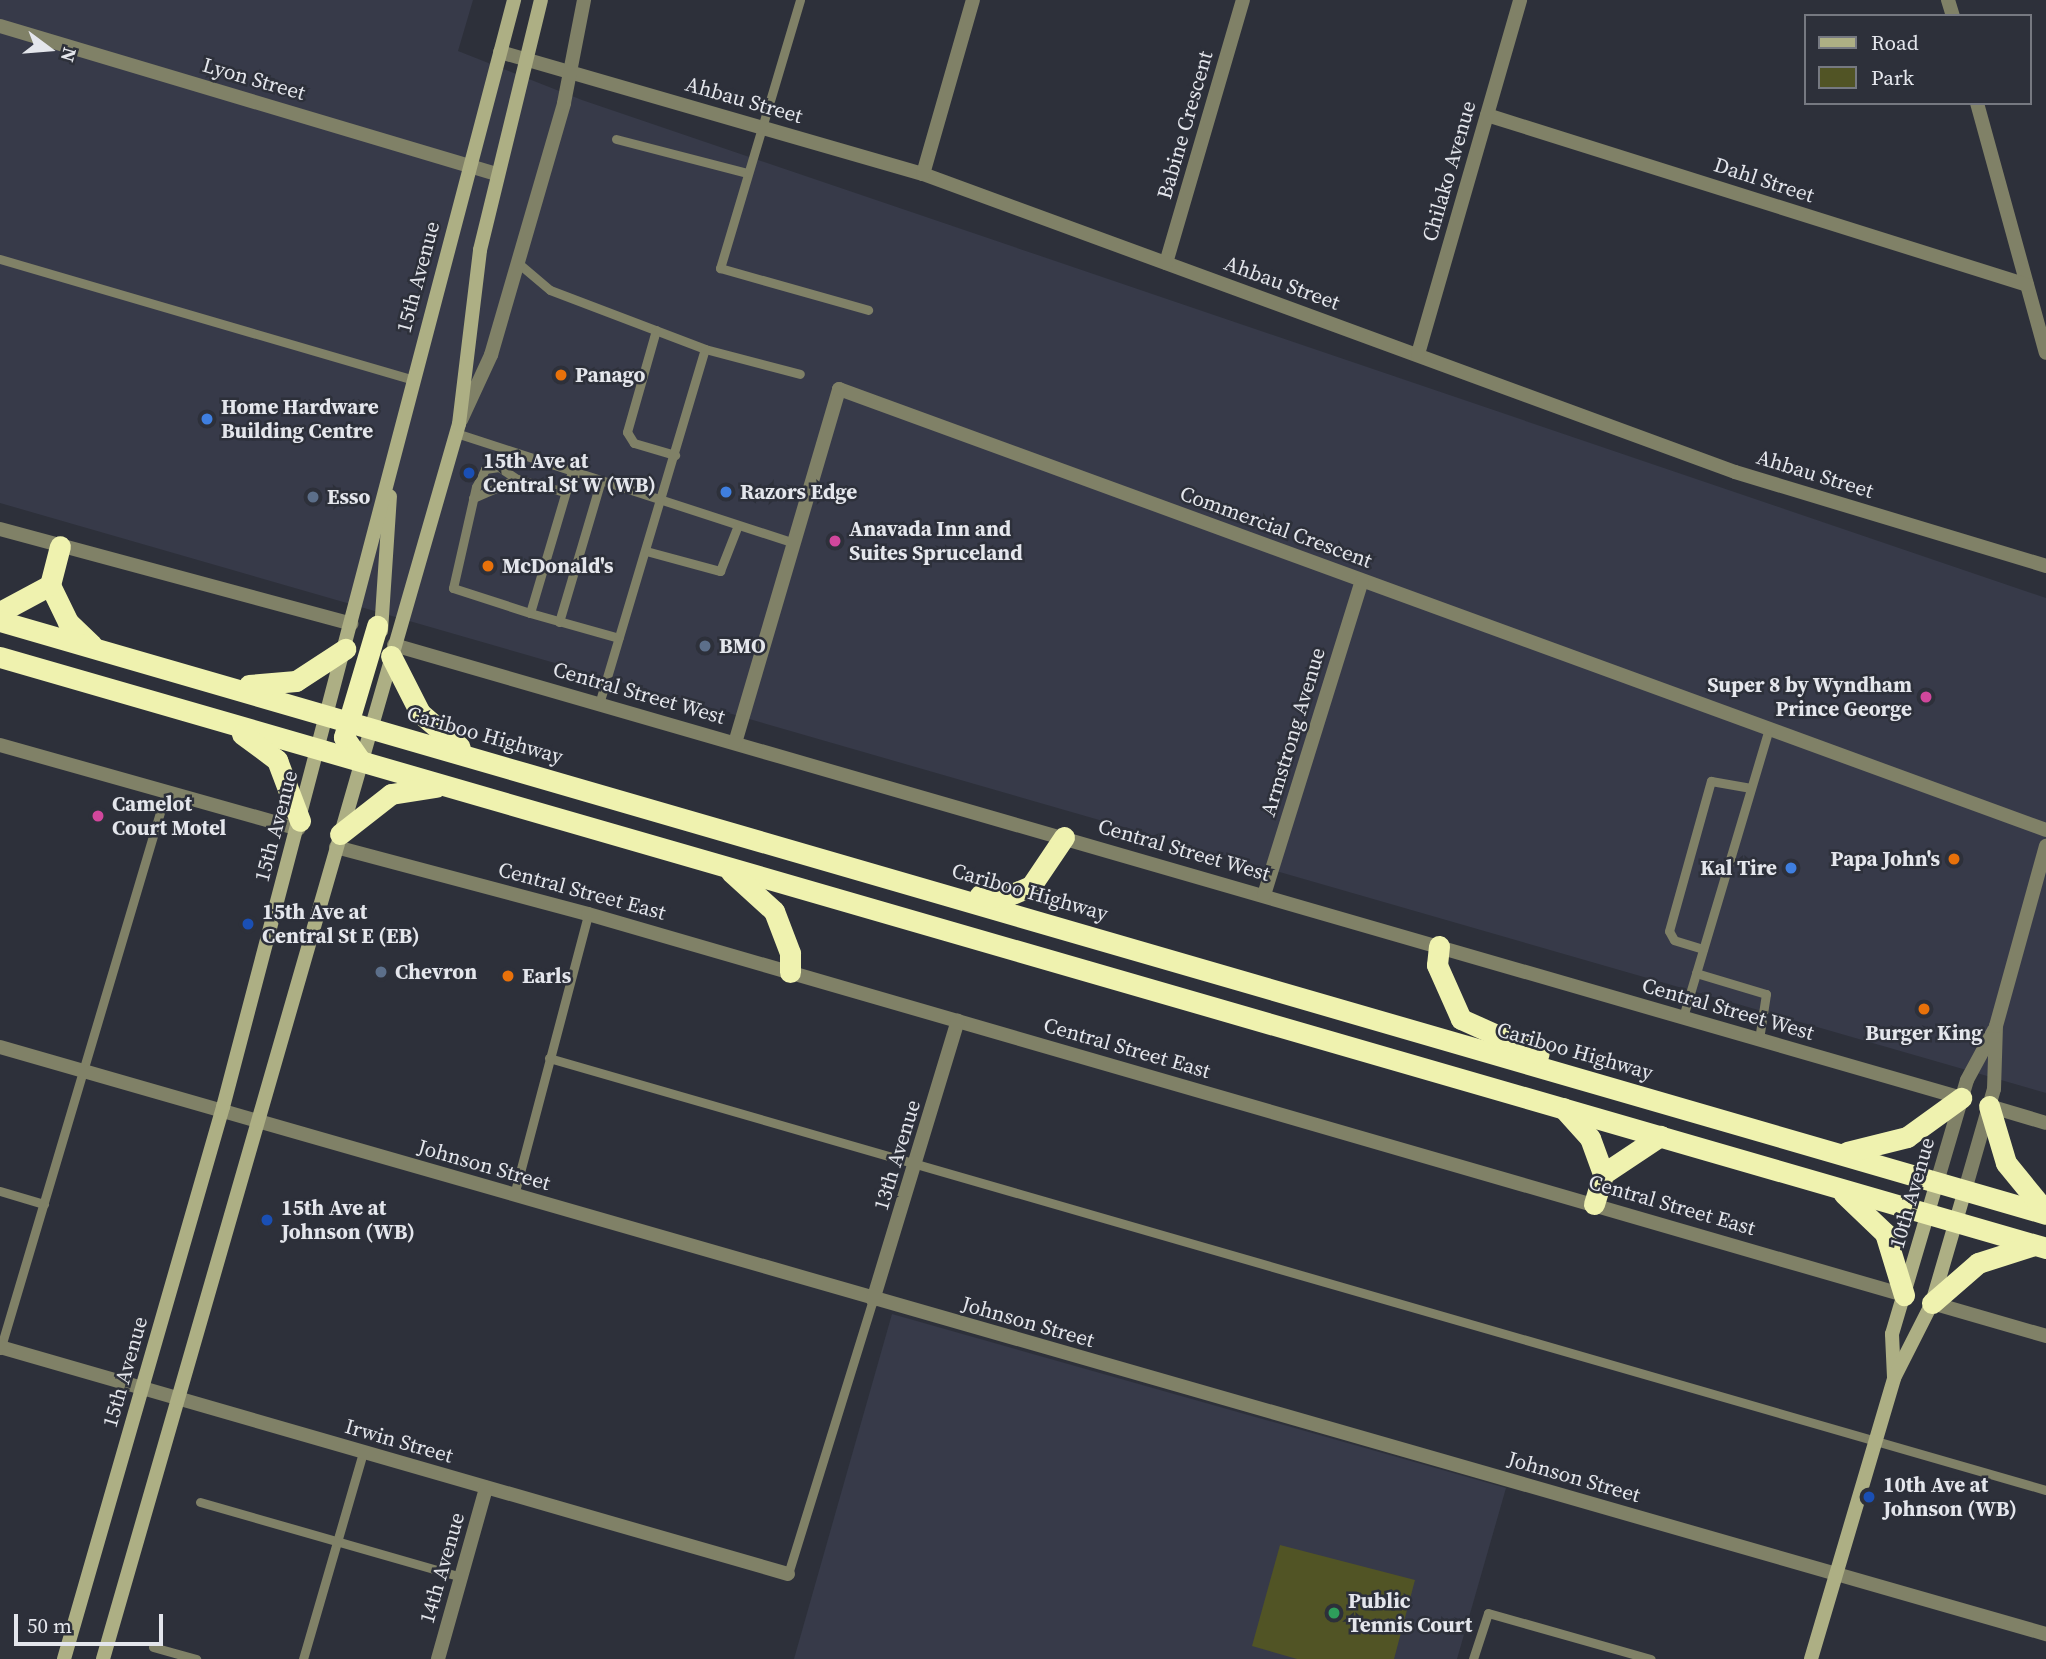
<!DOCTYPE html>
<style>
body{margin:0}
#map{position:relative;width:2046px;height:1659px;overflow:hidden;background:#2d303a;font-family:"Source Serif 4",serif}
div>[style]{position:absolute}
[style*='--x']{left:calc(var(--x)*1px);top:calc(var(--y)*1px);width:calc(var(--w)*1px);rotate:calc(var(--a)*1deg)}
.built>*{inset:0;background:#373a49}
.green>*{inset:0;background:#515425}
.lane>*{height:9px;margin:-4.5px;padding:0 4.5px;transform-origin:4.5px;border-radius:4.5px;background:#808167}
.street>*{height:14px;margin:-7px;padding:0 7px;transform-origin:7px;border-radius:7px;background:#808167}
.secondary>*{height:14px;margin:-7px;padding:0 7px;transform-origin:7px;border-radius:7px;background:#adaf84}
.highway>*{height:21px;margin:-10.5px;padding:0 10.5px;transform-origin:10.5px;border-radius:10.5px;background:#eff2af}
.dots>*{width:19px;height:19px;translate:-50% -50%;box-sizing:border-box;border:4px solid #2d303a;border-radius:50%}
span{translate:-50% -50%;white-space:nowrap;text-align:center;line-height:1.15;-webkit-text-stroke:5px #2d303a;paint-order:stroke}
.street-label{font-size:21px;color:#e4e6ec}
.poi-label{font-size:21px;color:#e4e6ec;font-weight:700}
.left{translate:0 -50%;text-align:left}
.right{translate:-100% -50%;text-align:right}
.legend{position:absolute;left:1804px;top:14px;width:228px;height:91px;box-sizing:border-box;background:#2d303a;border:2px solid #767981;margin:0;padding:9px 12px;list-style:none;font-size:21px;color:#e4e6ec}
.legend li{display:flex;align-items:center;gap:14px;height:35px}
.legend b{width:35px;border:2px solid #767981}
.north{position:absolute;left:14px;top:14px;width:70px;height:70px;-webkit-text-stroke:5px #2d303a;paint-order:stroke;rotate:106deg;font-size:19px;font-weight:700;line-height:28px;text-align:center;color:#e4e6ec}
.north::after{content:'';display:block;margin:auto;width:24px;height:32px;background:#e4e6ec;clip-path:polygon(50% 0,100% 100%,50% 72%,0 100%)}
.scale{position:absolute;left:14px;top:1614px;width:149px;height:32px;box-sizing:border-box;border:4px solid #e4e6ec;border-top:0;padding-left:9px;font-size:21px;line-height:24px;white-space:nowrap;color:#e4e6ec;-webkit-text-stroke:5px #2d303a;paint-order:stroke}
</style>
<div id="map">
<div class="built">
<i style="clip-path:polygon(0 0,473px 0,458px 51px,582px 100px,2046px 598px,2046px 1093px,0 503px)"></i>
<i style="clip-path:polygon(892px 1314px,1506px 1488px,1457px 1659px,794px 1659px)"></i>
</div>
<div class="green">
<i style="clip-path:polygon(1280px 1545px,1415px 1580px,1394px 1659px,1297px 1659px,1252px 1646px)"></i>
</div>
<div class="lane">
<i style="--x:800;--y:0;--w:280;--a:106.6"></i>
<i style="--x:720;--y:268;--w:154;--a:15.8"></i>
<i style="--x:616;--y:139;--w:135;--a:14.5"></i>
<i style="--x:0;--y:259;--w:430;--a:16.3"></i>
<i style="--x:518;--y:263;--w:42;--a:40.2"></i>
<i style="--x:550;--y:290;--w:166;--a:20.8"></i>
<i style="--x:705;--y:349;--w:98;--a:14.7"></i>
<i style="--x:656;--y:330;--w:106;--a:105.9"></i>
<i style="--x:627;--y:432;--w:13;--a:58"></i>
<i style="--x:634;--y:443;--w:43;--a:16.3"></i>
<i style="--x:456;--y:433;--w:355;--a:18"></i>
<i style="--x:572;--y:471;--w:148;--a:106.5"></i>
<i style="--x:530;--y:613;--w:92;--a:15.7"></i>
<i style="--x:473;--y:498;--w:48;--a:-23.4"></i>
<i style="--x:646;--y:551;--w:77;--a:15.1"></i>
<i style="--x:720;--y:571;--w:49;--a:-68.6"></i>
<i style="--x:530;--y:613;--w:81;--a:-162"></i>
<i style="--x:453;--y:588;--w:104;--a:-77.2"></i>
<i style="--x:476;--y:487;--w:20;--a:-63"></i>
<i style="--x:485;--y:469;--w:14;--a:-8"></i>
<i style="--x:499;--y:467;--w:22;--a:34"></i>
<i style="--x:517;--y:479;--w:50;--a:15.2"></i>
<i style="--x:559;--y:622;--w:148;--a:-73.5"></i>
<i style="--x:599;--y:704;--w:370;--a:-73.4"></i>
<i style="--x:1703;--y:949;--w:30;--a:-163"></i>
<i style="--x:1674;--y:940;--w:10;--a:-119"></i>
<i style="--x:1669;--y:931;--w:156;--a:-74.4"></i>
<i style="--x:1711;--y:781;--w:39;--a:10"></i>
<i style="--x:1696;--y:973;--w:73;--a:16.7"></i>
<i style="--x:1766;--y:994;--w:46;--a:98.8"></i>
<i style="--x:1683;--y:1017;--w:301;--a:-73.4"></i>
<i style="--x:549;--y:1058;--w:1558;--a:16.1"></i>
<i style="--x:0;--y:1191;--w:46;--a:16.5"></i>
<i style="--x:514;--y:1195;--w:291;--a:-75.2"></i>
<i style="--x:0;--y:1350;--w:582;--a:-73.43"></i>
<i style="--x:200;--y:1502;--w:272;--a:16"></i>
<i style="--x:788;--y:1574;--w:287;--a:-72.8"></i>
<i style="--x:153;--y:1647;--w:45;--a:15.6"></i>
<i style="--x:303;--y:1659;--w:215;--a:-73.8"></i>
<i style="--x:1473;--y:1659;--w:48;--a:-71.9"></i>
<i style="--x:1488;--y:1613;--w:169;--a:15.8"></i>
</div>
<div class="street">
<i style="--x:1948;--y:0;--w:17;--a:73"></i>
<i style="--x:0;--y:26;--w:518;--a:16.61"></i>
<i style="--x:500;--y:52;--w:440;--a:16.1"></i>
<i style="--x:923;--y:174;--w:865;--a:20.15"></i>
<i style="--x:1735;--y:472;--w:325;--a:16.8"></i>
<i style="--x:1977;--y:103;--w:259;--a:74.6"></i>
<i style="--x:1487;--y:115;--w:566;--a:17.47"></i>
<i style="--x:923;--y:174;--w:181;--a:-74"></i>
<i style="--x:1166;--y:263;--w:274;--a:-73.7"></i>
<i style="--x:1418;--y:354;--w:368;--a:-73.9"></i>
<i style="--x:461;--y:420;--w:72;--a:-65.2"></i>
<i style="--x:491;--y:355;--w:262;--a:-73.8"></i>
<i style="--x:564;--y:103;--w:105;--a:-79"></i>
<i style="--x:0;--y:529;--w:364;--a:15.1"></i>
<i style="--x:394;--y:645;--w:1631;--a:16.12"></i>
<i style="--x:735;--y:743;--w:369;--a:-73.6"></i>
<i style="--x:839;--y:389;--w:1285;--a:20.07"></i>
<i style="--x:0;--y:745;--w:310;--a:15.7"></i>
<i style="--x:336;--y:847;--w:261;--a:14.9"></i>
<i style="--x:588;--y:914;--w:1370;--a:16.15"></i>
<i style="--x:1264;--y:895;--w:329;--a:-72.7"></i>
<i style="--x:0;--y:1047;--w:2129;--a:16.01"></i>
<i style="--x:1989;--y:1106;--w:59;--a:16.6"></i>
<i style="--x:1937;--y:1182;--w:106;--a:-73.6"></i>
<i style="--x:1967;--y:1080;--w:57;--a:-61.6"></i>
<i style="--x:1965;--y:1190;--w:105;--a:-74"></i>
<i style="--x:1994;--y:1089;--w:63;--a:-88.2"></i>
<i style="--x:1996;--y:1026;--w:187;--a:-74.5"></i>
<i style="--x:873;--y:1300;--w:292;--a:-73.1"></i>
<i style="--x:1932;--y:1303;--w:119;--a:16.1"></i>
<i style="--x:0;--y:1347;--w:820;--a:16.07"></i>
<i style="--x:438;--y:1659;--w:178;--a:-74.3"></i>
</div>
<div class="secondary">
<i style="--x:381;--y:631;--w:135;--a:-86.2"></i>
<i style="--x:1894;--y:1377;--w:43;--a:-92.7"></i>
<i style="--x:1892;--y:1334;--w:159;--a:-73.5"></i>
<i style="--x:64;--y:1659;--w:574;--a:-73.93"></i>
<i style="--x:223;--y:1107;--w:1145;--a:-75.27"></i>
<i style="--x:103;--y:1659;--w:1285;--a:-73.92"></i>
<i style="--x:459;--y:424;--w:175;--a:-83.1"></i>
<i style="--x:480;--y:250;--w:257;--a:-76.3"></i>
<i style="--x:1811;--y:1659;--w:293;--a:-73.5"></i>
<i style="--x:1894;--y:1378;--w:84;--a:-63.1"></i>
<i style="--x:1932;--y:1303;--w:118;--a:-73.7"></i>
</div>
<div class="highway">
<i style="--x:50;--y:585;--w:41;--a:64.1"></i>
<i style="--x:68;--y:622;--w:33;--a:44"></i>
<i style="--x:0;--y:612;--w:57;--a:-28.4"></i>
<i style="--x:50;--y:585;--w:40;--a:-75.6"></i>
<i style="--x:0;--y:621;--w:2130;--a:16.16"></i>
<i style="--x:391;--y:656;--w:64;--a:63"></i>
<i style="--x:420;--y:713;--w:52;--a:40.4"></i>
<i style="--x:0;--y:657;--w:2130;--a:16.11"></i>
<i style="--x:249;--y:685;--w:47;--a:-4.9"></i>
<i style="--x:296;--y:681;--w:59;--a:-33.1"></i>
<i style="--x:242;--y:734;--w:44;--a:36.6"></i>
<i style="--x:277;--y:760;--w:65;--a:69.3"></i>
<i style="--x:360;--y:760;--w:28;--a:-125"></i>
<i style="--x:344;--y:737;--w:116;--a:-73.4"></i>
<i style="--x:340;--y:834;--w:65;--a:-38.1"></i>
<i style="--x:391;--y:794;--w:45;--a:-9"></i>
<i style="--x:731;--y:872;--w:58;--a:42.2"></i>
<i style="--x:774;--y:911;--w:45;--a:69.1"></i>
<i style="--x:790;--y:953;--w:19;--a:90"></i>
<i style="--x:980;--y:895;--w:25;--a:5"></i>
<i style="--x:1005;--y:897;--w:28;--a:-23"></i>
<i style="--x:1031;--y:886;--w:59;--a:-56"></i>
<i style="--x:1439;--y:946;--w:19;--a:96"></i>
<i style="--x:1437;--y:965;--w:59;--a:66"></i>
<i style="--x:1461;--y:1019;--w:85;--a:24.2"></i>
<i style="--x:1989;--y:1106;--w:59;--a:73.4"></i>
<i style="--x:2006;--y:1163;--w:63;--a:50.8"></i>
<i style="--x:1563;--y:1108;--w:40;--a:48"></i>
<i style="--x:1590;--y:1138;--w:38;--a:70"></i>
<i style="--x:1847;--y:1152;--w:62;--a:-14"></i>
<i style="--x:1907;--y:1137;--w:67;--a:-35.8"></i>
<i style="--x:1844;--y:1194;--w:57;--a:43.6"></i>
<i style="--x:1885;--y:1233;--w:65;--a:73"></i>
<i style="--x:1594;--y:1204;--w:31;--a:-73"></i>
<i style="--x:1603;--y:1174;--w:69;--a:-33.7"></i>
<i style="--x:1932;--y:1303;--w:61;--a:-41"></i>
<i style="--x:1978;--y:1263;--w:56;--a:-17.8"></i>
</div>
<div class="dots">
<i style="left:561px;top:375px;background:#e8710a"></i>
<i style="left:207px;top:419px;background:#3f7fe0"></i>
<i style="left:469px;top:473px;background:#1a4fb4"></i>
<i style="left:726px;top:492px;background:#3f7fe0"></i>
<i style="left:313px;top:497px;background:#5c6f8a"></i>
<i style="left:835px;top:541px;background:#d1479c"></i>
<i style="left:488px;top:566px;background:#e8710a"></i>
<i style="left:705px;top:646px;background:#5c6f8a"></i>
<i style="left:1926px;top:697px;background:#d1479c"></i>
<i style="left:98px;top:816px;background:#d1479c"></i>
<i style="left:1954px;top:859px;background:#e8710a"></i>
<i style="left:1791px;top:868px;background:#3f7fe0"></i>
<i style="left:248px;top:924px;background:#1a4fb4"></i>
<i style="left:381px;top:972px;background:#5c6f8a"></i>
<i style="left:508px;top:976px;background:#e8710a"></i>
<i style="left:1924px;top:1009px;background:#e8710a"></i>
<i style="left:267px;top:1220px;background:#1a4fb4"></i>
<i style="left:1869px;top:1497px;background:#1a4fb4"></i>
<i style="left:1334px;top:1613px;background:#2e9e5b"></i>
</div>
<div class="street-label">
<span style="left:254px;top:79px;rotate:16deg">Lyon Street</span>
<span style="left:744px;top:100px;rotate:16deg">Ahbau Street</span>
<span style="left:1185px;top:125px;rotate:-74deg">Babine Crescent</span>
<span style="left:1449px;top:171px;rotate:-74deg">Chilako Avenue</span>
<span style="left:1764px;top:180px;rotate:18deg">Dahl Street</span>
<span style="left:418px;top:277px;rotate:-75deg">15th Avenue</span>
<span style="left:1282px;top:283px;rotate:20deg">Ahbau Street</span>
<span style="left:1815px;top:474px;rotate:17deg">Ahbau Street</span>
<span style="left:1276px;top:527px;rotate:20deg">Commercial Crescent</span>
<span style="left:639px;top:693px;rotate:16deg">Central Street West</span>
<span style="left:1293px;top:732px;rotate:-73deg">Armstrong Avenue</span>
<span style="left:485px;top:735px;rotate:16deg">Cariboo Highway</span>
<span style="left:276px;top:826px;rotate:-75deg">15th Avenue</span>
<span style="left:1184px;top:850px;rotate:16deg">Central Street West</span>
<span style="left:582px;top:891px;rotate:15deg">Central Street East</span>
<span style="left:1030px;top:892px;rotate:16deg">Cariboo Highway</span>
<span style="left:1728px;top:1009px;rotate:16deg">Central Street West</span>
<span style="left:1127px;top:1048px;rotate:16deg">Central Street East</span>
<span style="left:1575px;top:1051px;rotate:16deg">Cariboo Highway</span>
<span style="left:897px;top:1155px;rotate:-73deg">13th Avenue</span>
<span style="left:484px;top:1165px;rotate:16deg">Johnson Street</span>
<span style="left:1912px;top:1193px;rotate:-74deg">10th Avenue</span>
<span style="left:1672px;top:1205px;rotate:16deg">Central Street East</span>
<span style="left:1028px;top:1322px;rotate:16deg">Johnson Street</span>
<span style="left:125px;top:1372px;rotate:-74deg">15th Avenue</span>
<span style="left:399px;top:1441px;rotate:16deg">Irwin Street</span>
<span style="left:1574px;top:1477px;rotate:16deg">Johnson Street</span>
<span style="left:442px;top:1568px;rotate:-74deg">14th Avenue</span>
</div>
<div class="poi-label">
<span class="left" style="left:575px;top:375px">Panago</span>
<span class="left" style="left:221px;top:419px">Home Hardware<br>Building Centre</span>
<span class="left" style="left:483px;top:473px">15th Ave at<br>Central St W (WB)</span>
<span class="left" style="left:740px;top:492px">Razors Edge</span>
<span class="left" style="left:327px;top:497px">Esso</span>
<span class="left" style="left:849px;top:541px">Anavada Inn and<br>Suites Spruceland</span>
<span class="left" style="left:502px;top:566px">McDonald's</span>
<span class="left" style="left:719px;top:646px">BMO</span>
<span class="right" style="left:1912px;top:697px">Super 8 by Wyndham<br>Prince George</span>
<span class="left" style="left:112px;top:816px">Camelot<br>Court Motel</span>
<span class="right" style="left:1940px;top:859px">Papa John's</span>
<span class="right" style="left:1777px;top:868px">Kal Tire</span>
<span class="left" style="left:262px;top:924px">15th Ave at<br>Central St E (EB)</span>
<span class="left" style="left:395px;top:972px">Chevron</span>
<span class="left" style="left:522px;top:976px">Earls</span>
<span style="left:1924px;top:1033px">Burger King</span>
<span class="left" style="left:281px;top:1220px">15th Ave at<br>Johnson (WB)</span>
<span class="left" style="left:1883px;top:1497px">10th Ave at<br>Johnson (WB)</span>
<span class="left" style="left:1348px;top:1613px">Public<br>Tennis Court</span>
</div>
<ul class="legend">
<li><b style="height:9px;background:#adaf84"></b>Road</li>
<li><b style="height:19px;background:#515425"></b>Park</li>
</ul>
<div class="north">N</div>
<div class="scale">50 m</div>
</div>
